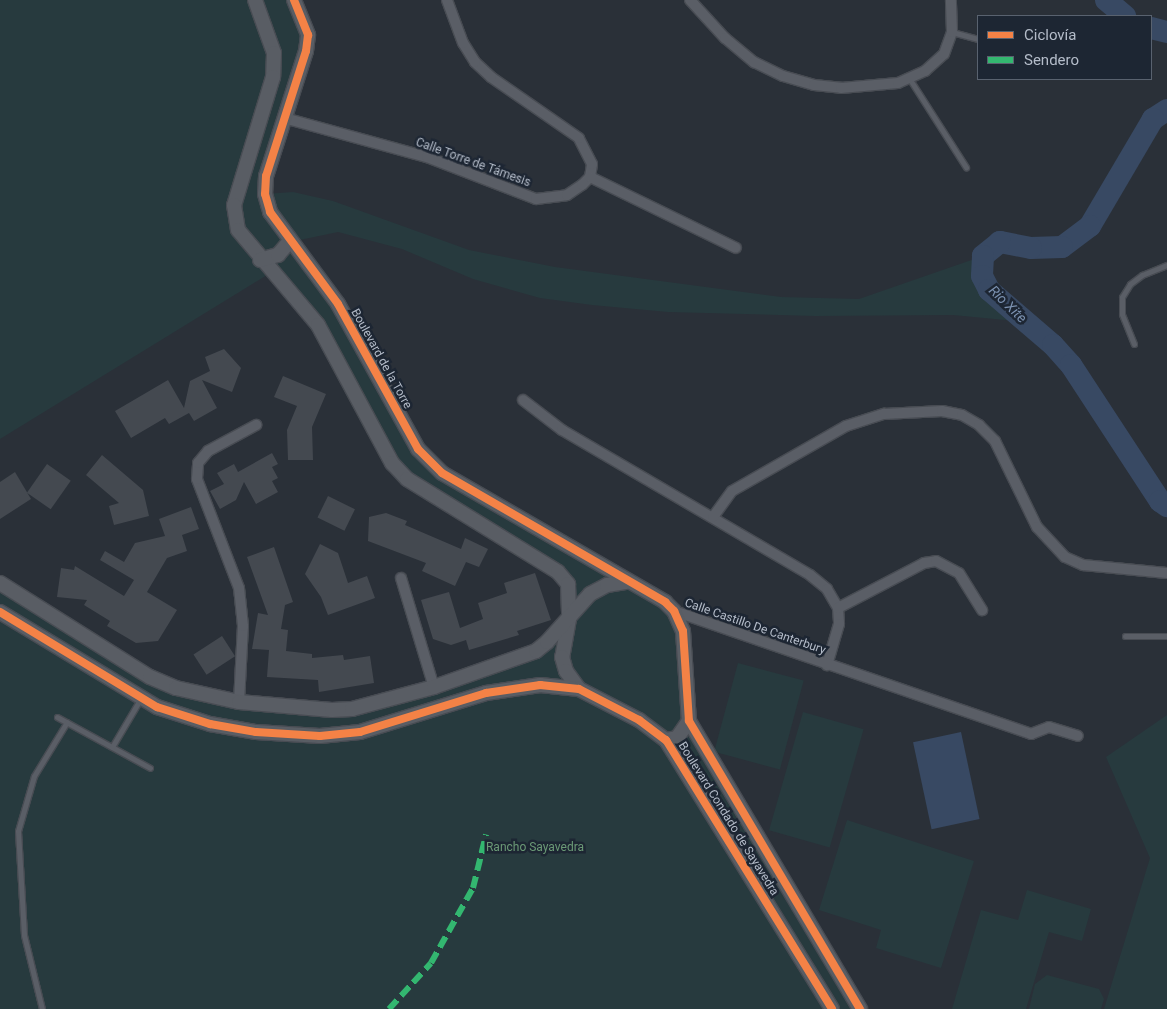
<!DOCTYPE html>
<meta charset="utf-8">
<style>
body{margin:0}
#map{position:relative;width:1167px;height:1009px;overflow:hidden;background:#2a3038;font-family:Roboto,sans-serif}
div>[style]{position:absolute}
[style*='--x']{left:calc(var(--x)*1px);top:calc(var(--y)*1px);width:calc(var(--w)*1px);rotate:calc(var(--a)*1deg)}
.green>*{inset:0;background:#273a3e;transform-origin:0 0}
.water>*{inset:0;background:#384963;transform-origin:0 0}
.river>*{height:22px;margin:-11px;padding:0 11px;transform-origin:11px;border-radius:11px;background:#384963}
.building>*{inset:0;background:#444950;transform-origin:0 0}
.roads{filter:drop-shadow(1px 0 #484c53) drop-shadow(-1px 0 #484c53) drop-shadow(0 1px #484c53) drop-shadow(0 -1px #484c53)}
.lane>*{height:5px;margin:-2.5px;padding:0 2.5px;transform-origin:2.5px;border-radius:2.5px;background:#5a5e66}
.street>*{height:10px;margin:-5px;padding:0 5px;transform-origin:5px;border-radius:5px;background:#5a5e66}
.secondary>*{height:14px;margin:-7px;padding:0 7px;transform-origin:7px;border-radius:7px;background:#595d64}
.quiet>*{height:6px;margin-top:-3px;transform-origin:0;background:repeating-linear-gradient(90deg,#33b770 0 12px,transparent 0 18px)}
.cycleway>*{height:8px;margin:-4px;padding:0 4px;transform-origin:4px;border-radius:4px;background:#f48246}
span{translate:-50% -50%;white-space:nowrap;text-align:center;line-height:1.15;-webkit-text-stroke:5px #1d2633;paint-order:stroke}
.street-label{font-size:12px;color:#b4bcc9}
.park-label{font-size:12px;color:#6b9a76}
.water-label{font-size:14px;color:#7c92b1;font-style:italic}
.legend{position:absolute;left:977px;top:15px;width:175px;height:65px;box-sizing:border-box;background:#1d2633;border:1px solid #59626f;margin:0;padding:6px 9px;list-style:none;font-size:15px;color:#b4bcc9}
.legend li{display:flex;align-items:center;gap:10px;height:25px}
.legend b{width:25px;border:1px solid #59626f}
</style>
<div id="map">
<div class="green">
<i style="clip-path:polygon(0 0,294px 0,308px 35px,265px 194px,293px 192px,333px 201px,469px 250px,555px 267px,781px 297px,859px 299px,983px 256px,982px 276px,989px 290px,1027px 322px,953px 315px,815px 316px,668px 312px,592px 305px,540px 298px,473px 279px,402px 249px,338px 232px,290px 242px,338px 304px,404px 424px,442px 473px,673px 612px,689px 721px,860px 1009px,0 1009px,0 583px,176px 688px,332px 710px,536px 651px,568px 620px,569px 584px,407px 479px,318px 325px,272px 272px,0 439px)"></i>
<i style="left:738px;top:663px;width:68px;height:92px;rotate:15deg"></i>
<i style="left:803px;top:712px;width:63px;height:123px;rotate:16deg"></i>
<i style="clip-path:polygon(1167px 715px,1167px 1009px,1104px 1009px,1150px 858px,1106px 757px)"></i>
<i style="clip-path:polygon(847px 820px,974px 861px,941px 968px,876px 948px,881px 930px,819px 910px)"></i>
<i style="clip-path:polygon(1027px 890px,1091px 909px,1082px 941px,1049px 932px,1026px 1009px,952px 1009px,981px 910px,1018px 920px)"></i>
<i style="clip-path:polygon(1047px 975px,1099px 989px,1104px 999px,1101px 1009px,1029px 1009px,1035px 984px)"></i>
</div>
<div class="water">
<i style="left:961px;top:732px;width:89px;height:49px;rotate:78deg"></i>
</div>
<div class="river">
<i style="--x:1106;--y:0;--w:25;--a:40"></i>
<i style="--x:1151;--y:28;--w:16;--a:14"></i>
<i style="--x:1167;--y:110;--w:17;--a:147"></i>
<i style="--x:1153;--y:119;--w:124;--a:120.5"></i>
<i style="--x:1090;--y:226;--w:35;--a:143"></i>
<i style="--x:1062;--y:247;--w:31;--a:178"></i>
<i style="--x:1031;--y:248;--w:32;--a:-169"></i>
<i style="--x:1000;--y:242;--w:22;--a:141"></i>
<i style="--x:983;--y:256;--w:20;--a:93"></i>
<i style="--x:982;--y:276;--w:16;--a:63"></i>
<i style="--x:989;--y:290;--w:84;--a:40.7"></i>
<i style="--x:1053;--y:345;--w:27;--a:48"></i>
<i style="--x:1071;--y:365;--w:163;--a:56.8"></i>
<i style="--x:1160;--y:501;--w:9;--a:36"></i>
</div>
<div class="building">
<i style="clip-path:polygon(224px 349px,241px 368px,232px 392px,202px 380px,217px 408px,194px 421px,189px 413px,169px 424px,165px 418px,131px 438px,115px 411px,168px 380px,184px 408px,190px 381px,210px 371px,205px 357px)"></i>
<i style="clip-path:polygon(283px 376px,326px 394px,312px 427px,313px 460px,288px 460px,287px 430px,297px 406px,274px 397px)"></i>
<i style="clip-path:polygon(272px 453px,278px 464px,272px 467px,278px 478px,272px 481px,278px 492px,256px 504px,244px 482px,236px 500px,220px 509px,210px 491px,224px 484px,217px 473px,234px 464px,238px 472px)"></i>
<i style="clip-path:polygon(102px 455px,143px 490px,149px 516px,114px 525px,109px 506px,119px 503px,86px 475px)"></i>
<i style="left:47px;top:464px;width:29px;height:35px;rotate:35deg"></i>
<i style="clip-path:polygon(15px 472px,31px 499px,0 519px,0 482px)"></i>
<i style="left:328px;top:496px;width:30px;height:24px;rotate:26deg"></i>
<i style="clip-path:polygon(191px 507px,199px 529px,182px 535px,187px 551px,167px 558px,147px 592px,177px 610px,158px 641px,136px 643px,107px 626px,110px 621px,84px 605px,87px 600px,57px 597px,61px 568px,74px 570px,75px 566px,124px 596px,134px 580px,100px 560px,105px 551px,124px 562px,135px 543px,165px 536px,159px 519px)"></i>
<i style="clip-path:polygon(386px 513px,407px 521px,405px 525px,461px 549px,465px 538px,488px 549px,479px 567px,466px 562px,455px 586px,422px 571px,426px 563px,368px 541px,369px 517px)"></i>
<i style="clip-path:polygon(320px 544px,338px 553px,348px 583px,367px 576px,375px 598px,328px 615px,321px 597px,305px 574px)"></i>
<i style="clip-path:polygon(274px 547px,293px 602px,285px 605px,281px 629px,288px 630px,286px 651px,312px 654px,312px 658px,343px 655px,344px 660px,370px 656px,374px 683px,319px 692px,318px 680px,267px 677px,269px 650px,252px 649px,258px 613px,268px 615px,247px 557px)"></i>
<i style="clip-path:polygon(535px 573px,551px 620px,517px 631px,519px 635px,469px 650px,466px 640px,451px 645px,433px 639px,421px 600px,449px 592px,460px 628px,483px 619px,478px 603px,507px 593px,504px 583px)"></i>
<i style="left:222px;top:636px;width:24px;height:34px;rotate:57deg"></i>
</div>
<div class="roads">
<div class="lane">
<i style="--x:952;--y:32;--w:27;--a:15"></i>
<i style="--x:909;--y:78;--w:106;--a:57.4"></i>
<i style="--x:1134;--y:344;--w:32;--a:-112"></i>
<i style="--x:1122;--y:314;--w:17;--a:-90"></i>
<i style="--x:1122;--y:297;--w:15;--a:-58"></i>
<i style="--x:1130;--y:284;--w:15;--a:-37"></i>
<i style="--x:1142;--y:275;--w:27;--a:-22"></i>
<i style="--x:1125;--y:636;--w:42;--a:0"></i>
<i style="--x:57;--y:717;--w:106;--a:28.7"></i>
<i style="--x:112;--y:747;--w:57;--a:-59.4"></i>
<i style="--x:42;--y:1009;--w:76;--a:-103.7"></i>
<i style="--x:24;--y:935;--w:104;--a:-93.3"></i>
<i style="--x:18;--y:831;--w:57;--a:-73.8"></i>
<i style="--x:34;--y:776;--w:63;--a:-58.6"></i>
</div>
<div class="street">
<i style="--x:690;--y:0;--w:52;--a:47.4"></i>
<i style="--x:725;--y:38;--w:38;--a:40"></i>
<i style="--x:754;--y:62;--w:32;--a:26"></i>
<i style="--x:783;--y:76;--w:32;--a:16"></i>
<i style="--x:814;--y:85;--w:27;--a:6"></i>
<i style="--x:841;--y:88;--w:57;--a:-5"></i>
<i style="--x:898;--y:83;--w:30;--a:-24"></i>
<i style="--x:925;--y:71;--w:25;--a:-42"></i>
<i style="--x:944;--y:54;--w:23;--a:-70"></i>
<i style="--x:952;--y:32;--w:32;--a:-92"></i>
<i style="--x:284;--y:118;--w:148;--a:15.3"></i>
<i style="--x:427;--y:157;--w:117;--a:21.1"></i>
<i style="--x:536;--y:199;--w:31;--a:-7"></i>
<i style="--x:567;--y:195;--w:18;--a:-34"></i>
<i style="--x:582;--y:185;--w:11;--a:-45"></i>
<i style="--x:590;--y:177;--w:13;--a:-81"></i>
<i style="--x:592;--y:164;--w:29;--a:-117"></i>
<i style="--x:579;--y:138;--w:107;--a:-145.3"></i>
<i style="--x:491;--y:77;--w:22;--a:-137"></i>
<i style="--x:475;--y:62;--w:22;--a:-122"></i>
<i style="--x:463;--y:43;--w:46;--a:-110.4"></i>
<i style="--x:590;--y:177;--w:162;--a:25.9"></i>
<i style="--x:523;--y:400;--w:49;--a:37.6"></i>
<i style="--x:562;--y:430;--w:287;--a:30.3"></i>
<i style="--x:810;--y:575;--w:22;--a:39"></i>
<i style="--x:827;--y:589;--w:22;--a:60"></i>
<i style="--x:838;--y:608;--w:16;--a:86"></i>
<i style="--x:839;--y:624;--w:43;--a:106.3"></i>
<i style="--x:713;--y:517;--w:32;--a:-54"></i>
<i style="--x:732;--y:491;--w:131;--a:-29.7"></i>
<i style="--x:846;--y:426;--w:40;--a:-18"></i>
<i style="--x:884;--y:414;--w:58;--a:-3"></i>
<i style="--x:942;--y:411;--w:20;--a:11"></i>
<i style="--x:962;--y:415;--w:20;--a:30"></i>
<i style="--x:979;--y:425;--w:23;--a:45"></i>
<i style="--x:995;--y:441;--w:96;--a:64"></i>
<i style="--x:1037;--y:527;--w:41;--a:47"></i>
<i style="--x:1065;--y:557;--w:20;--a:24"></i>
<i style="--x:1083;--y:565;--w:84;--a:5.4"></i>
<i style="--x:401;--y:578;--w:114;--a:73.2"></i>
<i style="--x:838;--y:608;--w:97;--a:-27.6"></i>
<i style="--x:924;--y:563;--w:12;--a:-9"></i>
<i style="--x:936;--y:561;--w:26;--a:28"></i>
<i style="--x:959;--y:573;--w:44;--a:58.1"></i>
<i style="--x:674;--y:611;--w:378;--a:19"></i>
<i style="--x:1031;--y:734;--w:19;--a:-21"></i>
<i style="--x:1049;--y:727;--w:30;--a:17"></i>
<i style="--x:239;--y:702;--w:76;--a:-87"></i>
<i style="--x:243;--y:626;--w:38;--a:-96"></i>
<i style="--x:239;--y:588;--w:117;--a:-111.1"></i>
<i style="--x:197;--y:479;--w:16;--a:-86"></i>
<i style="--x:198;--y:463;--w:16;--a:-50"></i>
<i style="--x:208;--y:451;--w:55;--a:-28.4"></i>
</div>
<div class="secondary">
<i style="--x:255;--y:0;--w:56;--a:70.3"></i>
<i style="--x:274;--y:53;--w:24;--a:92"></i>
<i style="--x:273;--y:77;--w:134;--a:106.9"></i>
<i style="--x:234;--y:205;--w:25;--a:81"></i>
<i style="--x:238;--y:230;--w:124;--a:49.9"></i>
<i style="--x:318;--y:325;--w:157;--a:61.8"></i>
<i style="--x:392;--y:463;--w:22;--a:47"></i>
<i style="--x:407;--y:479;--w:177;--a:31.6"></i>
<i style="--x:558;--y:572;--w:16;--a:50"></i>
<i style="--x:568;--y:584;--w:35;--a:88"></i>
<i style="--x:569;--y:619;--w:39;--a:100"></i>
<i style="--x:562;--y:657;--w:15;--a:74"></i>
<i style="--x:566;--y:671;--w:22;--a:54"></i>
<i style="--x:294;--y:0;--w:38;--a:68"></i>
<i style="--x:308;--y:35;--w:16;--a:97"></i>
<i style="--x:306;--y:51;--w:131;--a:107.7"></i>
<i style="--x:266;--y:176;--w:18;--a:93"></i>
<i style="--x:265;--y:194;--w:19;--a:74"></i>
<i style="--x:270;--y:212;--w:114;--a:53.5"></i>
<i style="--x:338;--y:304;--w:166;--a:61.1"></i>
<i style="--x:418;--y:449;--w:34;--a:45"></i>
<i style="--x:442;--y:473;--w:258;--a:30"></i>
<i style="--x:665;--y:602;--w:13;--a:45"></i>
<i style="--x:674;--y:611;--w:22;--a:66"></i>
<i style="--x:683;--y:631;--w:90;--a:86.2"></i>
<i style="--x:689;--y:721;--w:335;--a:59.3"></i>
<i style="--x:260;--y:260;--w:19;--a:-16"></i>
<i style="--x:278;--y:255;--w:17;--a:-50"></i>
<i style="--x:0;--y:583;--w:177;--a:32.1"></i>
<i style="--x:150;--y:677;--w:28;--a:23"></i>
<i style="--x:176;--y:688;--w:65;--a:12.5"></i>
<i style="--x:239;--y:702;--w:93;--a:4.9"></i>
<i style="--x:332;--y:710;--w:20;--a:-3"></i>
<i style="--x:352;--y:709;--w:85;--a:-15"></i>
<i style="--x:434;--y:687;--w:108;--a:-19.4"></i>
<i style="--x:536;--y:651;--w:14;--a:-39"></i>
<i style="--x:547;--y:642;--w:64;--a:-48.1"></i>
<i style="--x:590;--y:594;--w:19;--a:-28"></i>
<i style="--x:607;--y:585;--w:20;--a:-9"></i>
<i style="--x:0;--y:612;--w:184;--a:31.2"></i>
<i style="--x:157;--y:707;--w:56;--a:17.8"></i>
<i style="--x:210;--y:724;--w:47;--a:9.9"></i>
<i style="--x:256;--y:732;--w:64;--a:3.6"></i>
<i style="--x:320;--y:736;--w:40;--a:-5.7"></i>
<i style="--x:360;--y:732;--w:132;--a:-17.2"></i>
<i style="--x:486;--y:693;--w:55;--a:-8.4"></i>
<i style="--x:540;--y:685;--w:39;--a:6"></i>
<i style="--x:579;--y:689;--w:68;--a:27.3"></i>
<i style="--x:639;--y:720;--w:34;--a:37"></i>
<i style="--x:666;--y:740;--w:316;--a:58.3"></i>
<i style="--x:666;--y:740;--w:11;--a:-10"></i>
<i style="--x:677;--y:738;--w:21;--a:-55"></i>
</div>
</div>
<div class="quiet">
<i style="--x:389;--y:1009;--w:62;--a:-47.6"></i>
<i style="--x:431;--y:963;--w:86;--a:-60.8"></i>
<i style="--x:473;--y:888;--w:55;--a:-76.2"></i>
</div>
<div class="cycleway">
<i style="--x:294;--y:0;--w:38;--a:68"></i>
<i style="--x:308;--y:35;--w:16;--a:97"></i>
<i style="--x:306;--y:51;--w:131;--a:107.7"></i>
<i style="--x:266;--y:176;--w:18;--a:93"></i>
<i style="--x:265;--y:194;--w:19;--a:74"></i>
<i style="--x:270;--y:212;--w:114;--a:53.5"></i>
<i style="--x:338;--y:304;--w:166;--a:61.1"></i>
<i style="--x:418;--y:449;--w:34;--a:45"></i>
<i style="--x:442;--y:473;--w:258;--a:30"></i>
<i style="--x:665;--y:602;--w:13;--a:45"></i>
<i style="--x:674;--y:611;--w:22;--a:66"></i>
<i style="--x:683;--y:631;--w:90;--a:86.2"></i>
<i style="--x:689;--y:721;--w:335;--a:59.3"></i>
<i style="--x:0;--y:612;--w:184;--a:31.2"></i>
<i style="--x:157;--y:707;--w:56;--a:17.8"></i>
<i style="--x:210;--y:724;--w:47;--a:9.9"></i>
<i style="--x:256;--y:732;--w:64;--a:3.6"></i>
<i style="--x:320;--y:736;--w:40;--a:-5.7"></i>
<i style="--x:360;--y:732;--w:132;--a:-17.2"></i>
<i style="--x:486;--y:693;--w:55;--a:-8.4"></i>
<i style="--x:540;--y:685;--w:39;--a:6"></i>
<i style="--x:579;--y:689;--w:68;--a:27.3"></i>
<i style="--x:639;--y:720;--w:34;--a:37"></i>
<i style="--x:666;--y:740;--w:316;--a:58.3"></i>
</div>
<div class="street-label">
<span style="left:473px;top:163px;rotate:20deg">Calle Torre de Támesis</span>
<span style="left:381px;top:359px;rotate:61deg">Boulevard de la Torre</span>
<span style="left:755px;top:627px;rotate:19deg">Calle Castillo De Canterbury</span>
<span style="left:728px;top:819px;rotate:58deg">Boulevard Condado de Sayavedra</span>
</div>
<div class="park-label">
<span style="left:535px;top:848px">Rancho Sayavedra</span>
</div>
<div class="water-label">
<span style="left:1008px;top:304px;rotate:44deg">Rio Xite</span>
</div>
<ul class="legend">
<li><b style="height:6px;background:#f48246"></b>Ciclovía</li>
<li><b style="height:6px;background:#33b770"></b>Sendero</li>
</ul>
</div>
